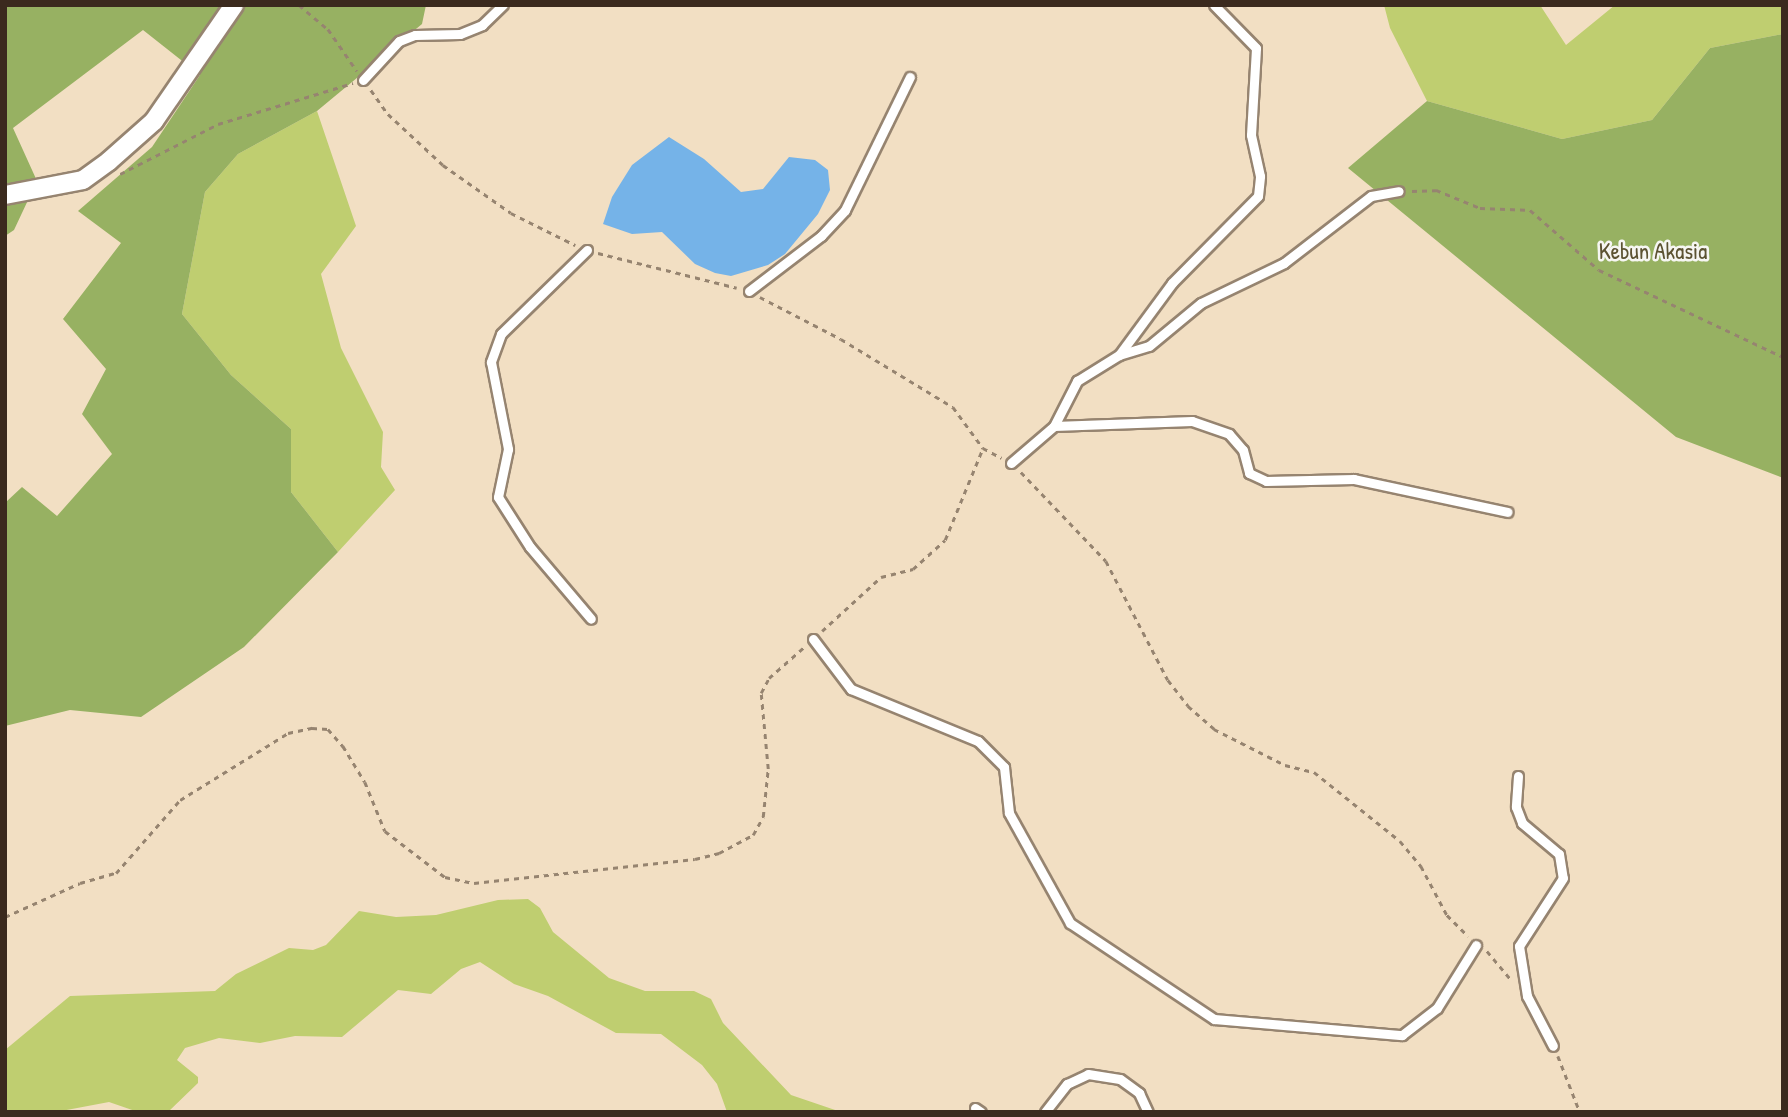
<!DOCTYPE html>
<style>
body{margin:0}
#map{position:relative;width:1788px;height:1117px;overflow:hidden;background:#f2dfc3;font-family:"Patrick Hand",sans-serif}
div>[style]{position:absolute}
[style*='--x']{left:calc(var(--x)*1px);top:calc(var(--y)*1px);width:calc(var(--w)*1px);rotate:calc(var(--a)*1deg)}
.green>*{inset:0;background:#bfce70}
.forest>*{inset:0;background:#97b162}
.water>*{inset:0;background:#75b3e8}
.path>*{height:2.5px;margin-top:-1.25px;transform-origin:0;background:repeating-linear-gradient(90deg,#968470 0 5px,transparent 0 10px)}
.roads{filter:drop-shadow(2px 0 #968470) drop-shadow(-2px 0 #968470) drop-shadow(0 2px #968470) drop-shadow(0 -2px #968470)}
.lane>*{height:9px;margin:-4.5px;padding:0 4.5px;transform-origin:4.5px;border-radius:4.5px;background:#fff}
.street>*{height:18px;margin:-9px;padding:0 9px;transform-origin:9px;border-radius:9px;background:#fff}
span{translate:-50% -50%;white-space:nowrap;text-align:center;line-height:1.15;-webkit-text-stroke:5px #f6f6f2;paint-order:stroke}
.park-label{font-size:23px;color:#5c5332}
.frame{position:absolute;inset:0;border:7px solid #3b2a1e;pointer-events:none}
</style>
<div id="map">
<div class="green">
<i style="clip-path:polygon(1384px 5px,1540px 5px,1566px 45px,1615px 5px,1783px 5px,1783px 34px,1710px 48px,1652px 120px,1562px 139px,1427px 101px,1390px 28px)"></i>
<i style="clip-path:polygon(317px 111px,356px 226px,321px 274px,341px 348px,383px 432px,381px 467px,395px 490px,338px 552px,291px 492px,291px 429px,231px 375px,182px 314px,205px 192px,238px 154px)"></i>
<i style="clip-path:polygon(528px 899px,540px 908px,553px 932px,609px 978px,645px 991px,694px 991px,711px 999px,723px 1023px,791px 1095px,841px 1112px,727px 1112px,717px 1084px,702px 1065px,661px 1034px,616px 1033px,548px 996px,514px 984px,480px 962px,461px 969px,431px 994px,398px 990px,342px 1037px,295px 1036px,260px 1043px,219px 1038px,185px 1048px,177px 1060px,198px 1077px,198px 1083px,168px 1112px,138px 1112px,109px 1102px,56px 1112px,5px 1112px,5px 1050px,70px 996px,215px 991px,236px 974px,289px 948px,313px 950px,326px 945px,359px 911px,396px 917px,436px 915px,498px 900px)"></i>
</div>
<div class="forest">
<i style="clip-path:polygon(5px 5px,426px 5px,422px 24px,317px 111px,238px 154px,205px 192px,182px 314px,231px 375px,291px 429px,291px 492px,338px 552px,244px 647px,141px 717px,70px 710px,5px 726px,5px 503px,22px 487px,57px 516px,112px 454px,82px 414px,106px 369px,63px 319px,121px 243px,78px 211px,152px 147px,200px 75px,143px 30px,13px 128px,37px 181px,14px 230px,5px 236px)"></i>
<i style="clip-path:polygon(1783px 34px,1783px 478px,1676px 437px,1348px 168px,1427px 101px,1562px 139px,1652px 120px,1710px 48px)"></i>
</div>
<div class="water">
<i style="clip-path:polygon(669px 137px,704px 159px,741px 192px,763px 189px,789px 157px,815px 160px,828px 170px,830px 190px,818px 214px,785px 254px,768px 265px,731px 276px,715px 273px,695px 264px,662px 232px,632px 234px,603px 224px,612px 197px,632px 165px)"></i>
</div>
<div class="path">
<i style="--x:299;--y:5;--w:38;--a:40"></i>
<i style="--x:328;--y:29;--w:51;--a:55.4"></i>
<i style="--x:371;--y:90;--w:29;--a:55"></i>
<i style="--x:388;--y:114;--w:75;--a:42.8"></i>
<i style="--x:443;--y:165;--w:83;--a:35.2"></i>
<i style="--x:511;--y:213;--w:72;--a:26.6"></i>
<i style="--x:120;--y:174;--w:110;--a:-27"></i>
<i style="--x:218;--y:124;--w:141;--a:-16.9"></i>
<i style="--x:1412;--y:191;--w:24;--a:-2"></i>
<i style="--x:1436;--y:190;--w:48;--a:22.2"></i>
<i style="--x:1480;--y:208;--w:50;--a:2.3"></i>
<i style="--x:1530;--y:210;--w:91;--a:41"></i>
<i style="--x:1599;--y:270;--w:204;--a:25.3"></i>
<i style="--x:598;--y:253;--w:143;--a:14.1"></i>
<i style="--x:760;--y:297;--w:91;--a:27.4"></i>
<i style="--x:841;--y:339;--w:131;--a:31.3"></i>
<i style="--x:953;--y:407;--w:51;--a:53.8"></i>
<i style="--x:983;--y:448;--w:21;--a:28"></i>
<i style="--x:1021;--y:472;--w:123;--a:46.3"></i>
<i style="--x:1106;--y:561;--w:134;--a:62.5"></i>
<i style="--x:1168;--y:680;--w:33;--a:52"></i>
<i style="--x:1188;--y:706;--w:35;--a:41"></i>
<i style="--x:1214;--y:729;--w:80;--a:26.9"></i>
<i style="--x:1285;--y:765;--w:30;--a:14"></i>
<i style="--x:1314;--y:772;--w:110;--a:38.7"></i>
<i style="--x:1400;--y:841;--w:33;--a:50"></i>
<i style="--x:1421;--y:866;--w:55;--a:62"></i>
<i style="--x:1447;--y:915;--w:30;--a:45"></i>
<i style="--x:822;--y:631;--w:80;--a:-42.5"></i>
<i style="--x:881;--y:577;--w:33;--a:-14"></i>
<i style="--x:913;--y:569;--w:43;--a:-42.2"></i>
<i style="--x:945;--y:540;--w:100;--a:-67.6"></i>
<i style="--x:5;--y:917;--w:82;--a:-24.4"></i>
<i style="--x:80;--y:883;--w:37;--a:-16"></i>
<i style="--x:116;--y:873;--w:97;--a:-48.8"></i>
<i style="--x:180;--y:800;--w:127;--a:-31.8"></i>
<i style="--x:288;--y:733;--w:25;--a:-12"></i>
<i style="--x:312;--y:728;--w:16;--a:4"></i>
<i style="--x:328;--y:729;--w:23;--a:49"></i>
<i style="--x:343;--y:746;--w:42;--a:58.6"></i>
<i style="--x:365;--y:782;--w:53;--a:67.8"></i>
<i style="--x:385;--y:831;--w:76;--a:37.5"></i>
<i style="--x:445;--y:877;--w:30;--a:12"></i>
<i style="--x:474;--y:883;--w:222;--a:-6.2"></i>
<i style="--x:695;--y:859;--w:25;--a:-14"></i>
<i style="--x:719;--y:853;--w:38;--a:-28"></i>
<i style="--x:753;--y:835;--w:21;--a:-61"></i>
<i style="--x:763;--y:817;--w:48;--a:-84.1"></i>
<i style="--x:768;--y:769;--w:76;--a:-95.3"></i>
<i style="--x:761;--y:693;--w:17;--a:-62"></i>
<i style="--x:769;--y:678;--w:47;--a:-41.5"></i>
<i style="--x:1487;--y:951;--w:38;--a:50"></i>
<i style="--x:1558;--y:1056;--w:60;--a:68.6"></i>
</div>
<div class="roads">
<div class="lane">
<i style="--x:363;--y:80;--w:53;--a:-47.3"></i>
<i style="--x:399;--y:41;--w:17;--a:-21"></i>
<i style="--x:415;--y:35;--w:45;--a:-1.3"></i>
<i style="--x:460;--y:34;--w:24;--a:-22"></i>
<i style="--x:482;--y:25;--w:29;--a:-44"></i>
<i style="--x:587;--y:250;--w:120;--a:135.7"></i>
<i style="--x:501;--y:334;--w:30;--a:110"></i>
<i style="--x:491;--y:362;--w:89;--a:78.9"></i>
<i style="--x:508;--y:449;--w:49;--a:101.8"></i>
<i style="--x:498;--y:497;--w:59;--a:57.4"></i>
<i style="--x:530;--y:547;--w:94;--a:49.7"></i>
<i style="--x:749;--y:291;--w:91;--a:-37.4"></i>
<i style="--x:821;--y:236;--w:35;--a:-47"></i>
<i style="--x:845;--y:210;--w:148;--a:-64"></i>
<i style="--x:1119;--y:355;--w:89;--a:-53.6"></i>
<i style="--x:1172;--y:283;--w:122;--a:-45.3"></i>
<i style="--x:1258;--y:196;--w:20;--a:-84"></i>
<i style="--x:1260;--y:176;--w:42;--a:-102.4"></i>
<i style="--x:1251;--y:135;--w:87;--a:-86.7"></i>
<i style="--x:1256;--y:48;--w:60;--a:-134.3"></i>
<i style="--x:1054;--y:426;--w:138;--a:-2.1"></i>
<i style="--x:1192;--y:421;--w:39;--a:19"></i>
<i style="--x:1229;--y:434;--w:21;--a:49"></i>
<i style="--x:1243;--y:450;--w:24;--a:75"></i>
<i style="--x:1249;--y:473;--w:19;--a:25"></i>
<i style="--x:1266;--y:481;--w:88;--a:-1.3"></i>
<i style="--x:1354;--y:479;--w:157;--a:12.1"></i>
<i style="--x:1011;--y:463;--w:57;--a:-40.7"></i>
<i style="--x:1054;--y:426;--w:51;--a:-62.9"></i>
<i style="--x:1077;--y:381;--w:49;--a:-31.8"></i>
<i style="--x:1119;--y:355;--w:31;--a:-17"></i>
<i style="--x:1149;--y:346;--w:67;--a:-39.6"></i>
<i style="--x:1201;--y:303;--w:92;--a:-25.7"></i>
<i style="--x:1284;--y:263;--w:110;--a:-37.6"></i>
<i style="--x:1371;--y:196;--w:28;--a:-10"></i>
<i style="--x:813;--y:639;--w:63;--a:52.8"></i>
<i style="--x:851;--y:689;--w:137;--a:22.3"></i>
<i style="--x:978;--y:741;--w:37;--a:45"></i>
<i style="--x:1004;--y:767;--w:46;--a:83.8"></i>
<i style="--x:1009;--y:813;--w:126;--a:61"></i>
<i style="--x:1070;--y:923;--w:173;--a:33.7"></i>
<i style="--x:1214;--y:1019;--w:189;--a:4.9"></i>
<i style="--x:1402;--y:1035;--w:44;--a:-37.6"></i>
<i style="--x:1437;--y:1008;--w:74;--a:-58.2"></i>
<i style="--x:1518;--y:776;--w:31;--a:94"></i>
<i style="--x:1516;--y:807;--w:17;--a:69"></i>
<i style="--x:1522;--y:823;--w:48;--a:40"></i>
<i style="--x:1559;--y:854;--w:24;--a:81"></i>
<i style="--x:1563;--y:878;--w:81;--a:122.9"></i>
<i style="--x:1519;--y:946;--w:51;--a:80.9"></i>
<i style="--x:1527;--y:996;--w:56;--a:62.5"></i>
<i style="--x:975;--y:1108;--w:7;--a:34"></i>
<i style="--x:1045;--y:1112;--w:36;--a:-52"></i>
<i style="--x:1067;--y:1084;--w:23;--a:-25"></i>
<i style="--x:1088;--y:1074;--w:32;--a:9"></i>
<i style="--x:1120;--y:1079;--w:24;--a:36"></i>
<i style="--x:1139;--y:1093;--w:21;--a:65"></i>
</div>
<div class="street">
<i style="--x:5;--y:195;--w:79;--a:-10.9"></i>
<i style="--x:83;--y:180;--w:32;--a:-36"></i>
<i style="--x:109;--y:161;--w:60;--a:-41.6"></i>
<i style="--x:154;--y:121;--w:141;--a:-55.4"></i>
</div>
</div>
<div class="park-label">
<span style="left:1653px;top:251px">Kebun Akasia</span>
</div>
<div class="frame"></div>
</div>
